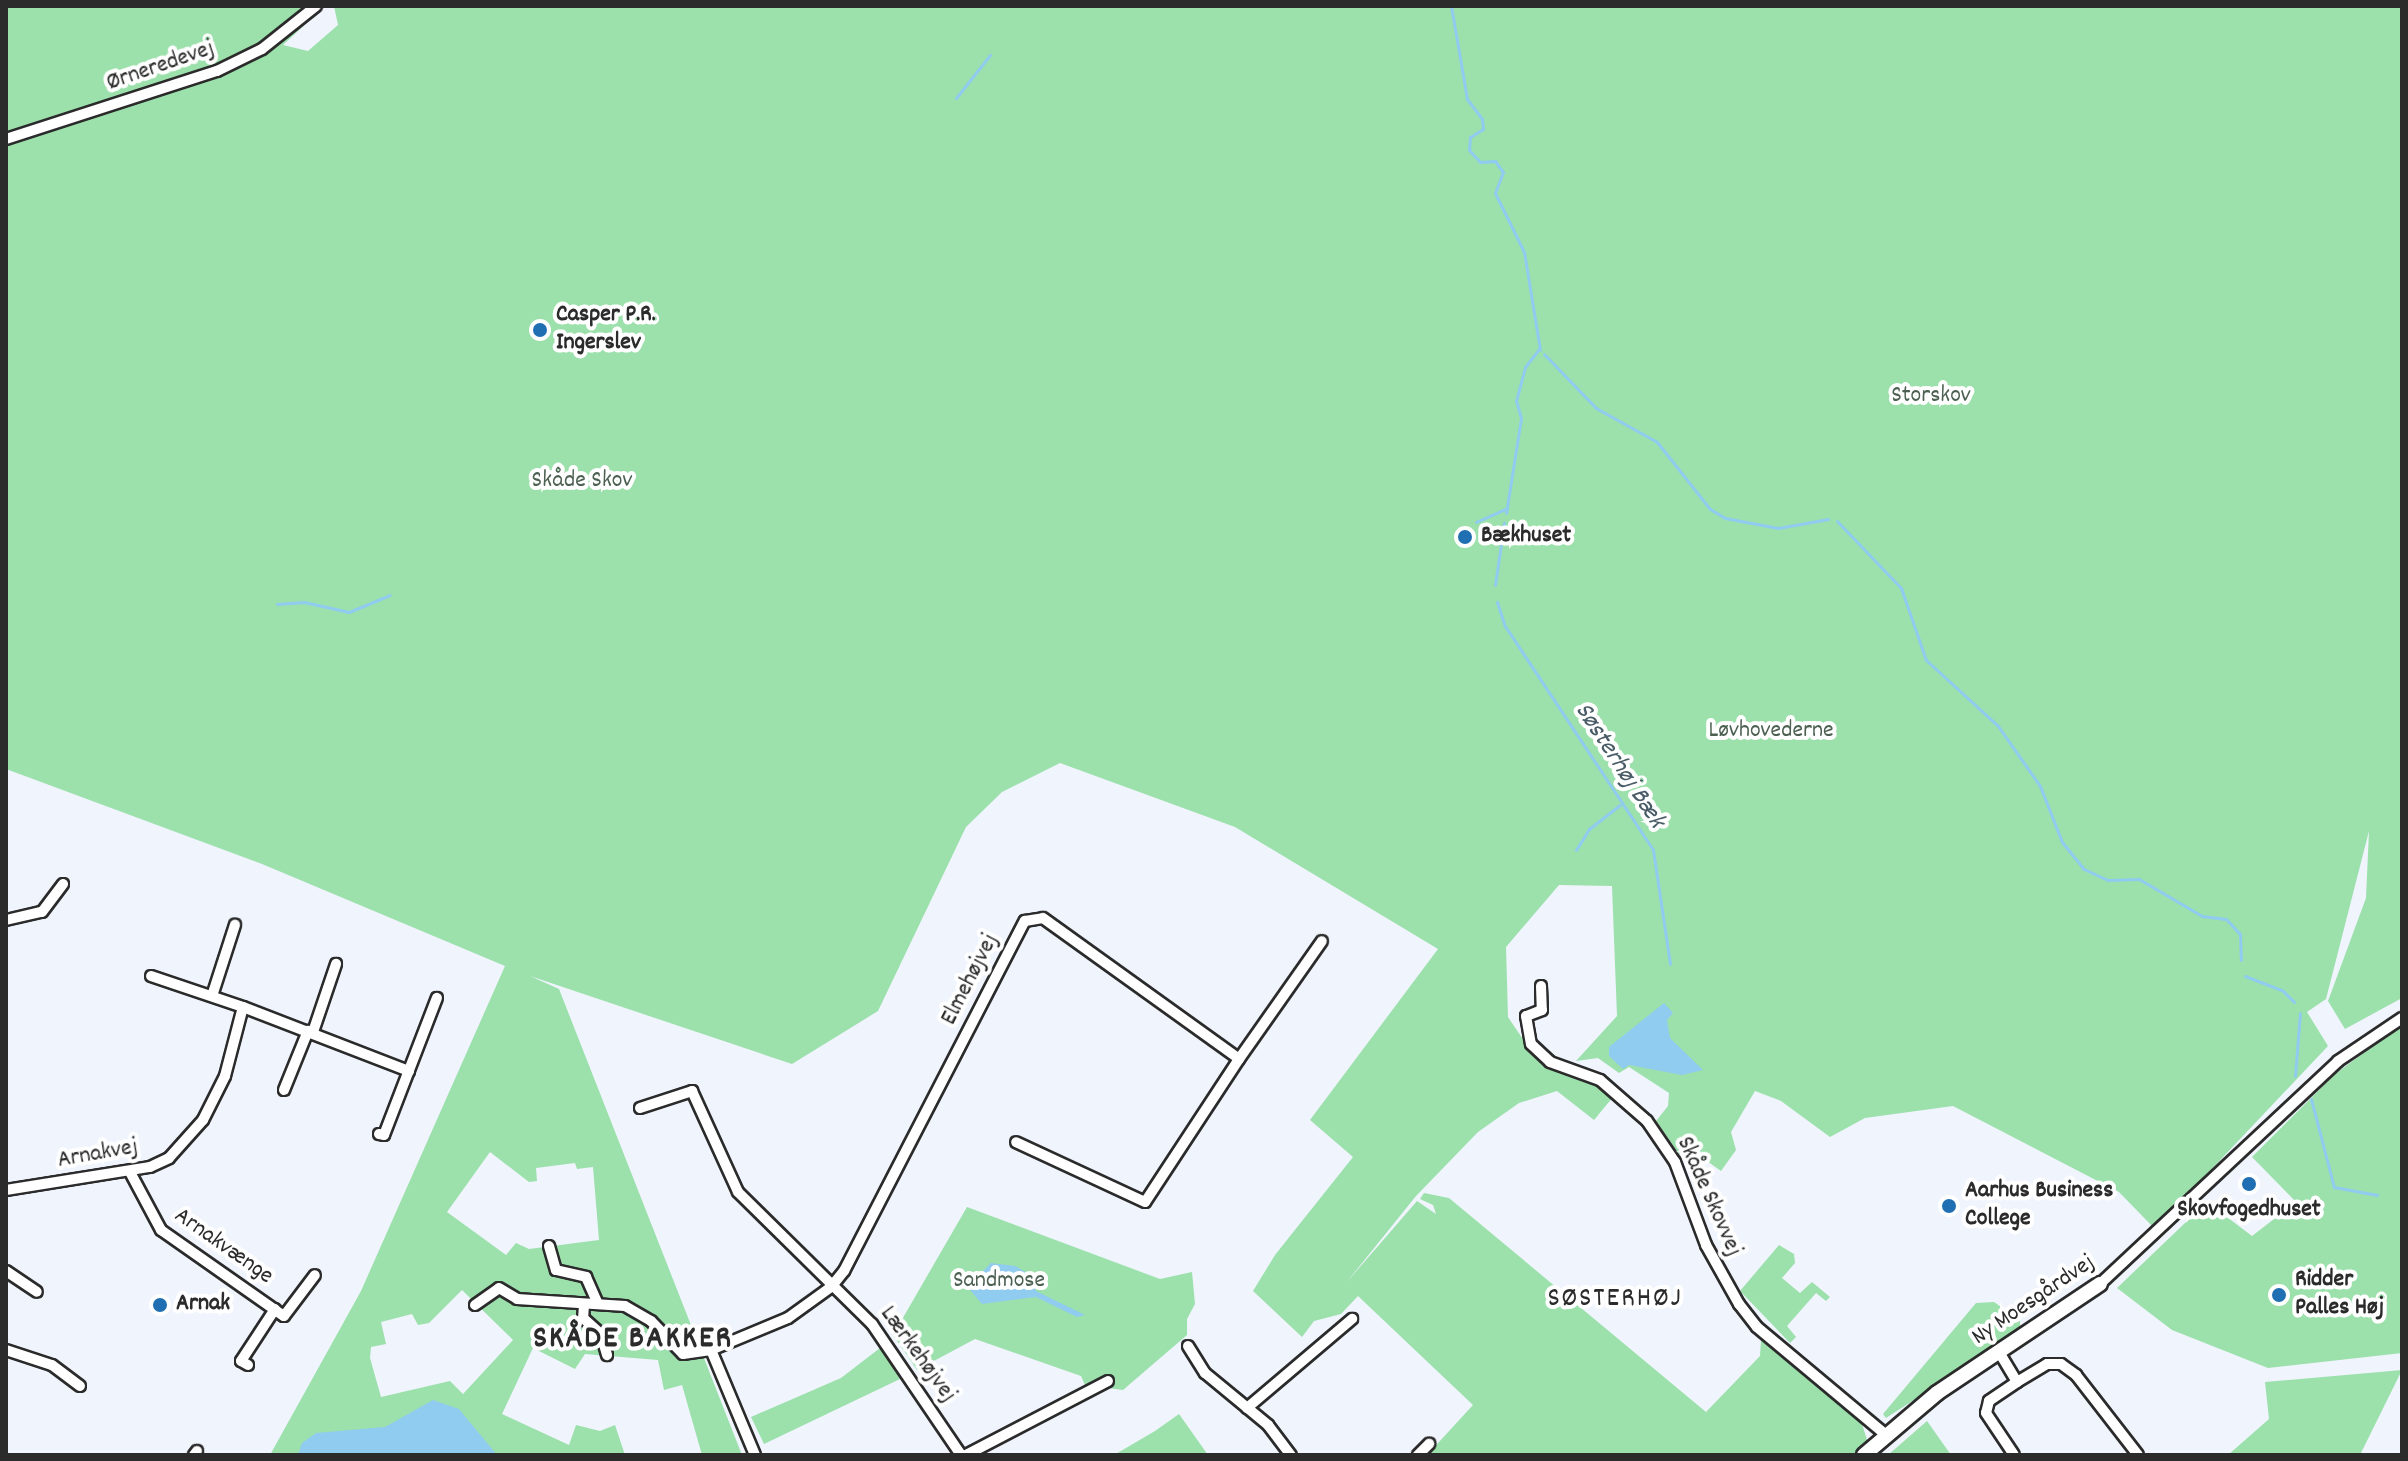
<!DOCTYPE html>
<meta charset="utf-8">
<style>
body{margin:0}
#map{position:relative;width:2408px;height:1461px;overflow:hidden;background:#eff4fd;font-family:Dekko,sans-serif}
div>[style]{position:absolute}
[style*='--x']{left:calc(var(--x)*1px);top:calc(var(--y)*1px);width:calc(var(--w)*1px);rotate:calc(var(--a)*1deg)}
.green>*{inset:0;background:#9ce0ac}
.water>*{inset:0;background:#90cbf0}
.stream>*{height:3px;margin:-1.5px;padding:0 1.5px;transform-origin:1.5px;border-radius:1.5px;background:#90cbf0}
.roads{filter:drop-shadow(2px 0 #2b2b2b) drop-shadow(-2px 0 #2b2b2b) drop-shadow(0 2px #2b2b2b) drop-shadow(0 -2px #2b2b2b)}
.street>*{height:10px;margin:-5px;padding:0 5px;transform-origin:5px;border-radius:5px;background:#fff}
.secondary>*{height:14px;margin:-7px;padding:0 7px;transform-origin:7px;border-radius:7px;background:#fff}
.dots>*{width:22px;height:22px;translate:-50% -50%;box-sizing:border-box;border:4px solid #fff;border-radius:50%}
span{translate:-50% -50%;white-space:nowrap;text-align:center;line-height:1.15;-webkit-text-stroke:8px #fff;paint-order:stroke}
.street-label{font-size:24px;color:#2b2b2b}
.poi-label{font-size:24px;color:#2b2b2b;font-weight:700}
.left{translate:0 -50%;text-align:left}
.park-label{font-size:24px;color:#4d6152}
.water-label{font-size:26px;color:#495b66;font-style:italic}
.quarter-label{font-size:28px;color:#2b2b2b;letter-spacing:2px}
.district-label{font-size:32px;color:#2b2b2b;font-weight:700;letter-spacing:2px}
.frame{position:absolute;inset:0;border:8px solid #2b2b2b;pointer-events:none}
</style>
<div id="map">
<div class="green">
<i style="clip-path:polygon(evenodd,6px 6px,325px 6px,283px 45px,308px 51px,338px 25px,334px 6px,2402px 6px,2402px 998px,2345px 1029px,2328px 1001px,2366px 898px,2369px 831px,2326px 999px,2307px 1012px,2328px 1046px,2155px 1229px,2119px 1192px,1953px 1106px,1865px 1118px,1830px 1137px,1781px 1101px,1755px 1091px,1731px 1132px,1736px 1150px,1721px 1171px,1700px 1156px,1679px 1154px,1656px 1121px,1668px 1106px,1669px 1093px,1629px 1067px,1619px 1073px,1598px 1058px,1576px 1061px,1617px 1016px,1612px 886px,1559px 885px,1506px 947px,1508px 1017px,1537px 1060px,1591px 1081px,1613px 1097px,1594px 1120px,1557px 1091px,1519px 1103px,1478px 1132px,1416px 1196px,1346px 1283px,1417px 1201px,1436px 1214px,1433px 1205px,1420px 1199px,1424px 1193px,1449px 1198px,1706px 1412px,1760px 1356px,1761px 1340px,1862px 1424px,1868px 1443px,1857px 1455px,1427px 1455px,1473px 1405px,1358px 1296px,1341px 1314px,1314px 1321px,1302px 1337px,1253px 1291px,1275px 1255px,1353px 1157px,1310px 1120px,1438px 949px,1235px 827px,1060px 763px,1002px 792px,966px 827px,878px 1011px,792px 1064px,530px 976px,559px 989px,742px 1455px,702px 1455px,682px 1385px,664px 1390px,658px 1360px,585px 1354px,575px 1369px,533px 1348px,502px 1414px,569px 1445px,576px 1425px,600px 1431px,615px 1425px,625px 1455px,270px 1455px,361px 1291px,505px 966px,262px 864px,6px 769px,6px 6px,490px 1152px,529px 1182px,537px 1181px,536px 1168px,575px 1163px,577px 1169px,593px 1167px,599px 1240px,529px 1249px,516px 1243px,506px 1255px,447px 1212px,490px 1152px,6px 6px,462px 1290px,513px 1340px,463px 1394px,450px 1381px,381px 1397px,370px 1358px,371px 1347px,386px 1344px,381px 1322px,412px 1314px,418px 1325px,429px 1323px,462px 1290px)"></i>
<i style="clip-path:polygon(2402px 1025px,2402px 1353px,2268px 1368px,2172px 1330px,2117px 1288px,2207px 1202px,2252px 1236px,2296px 1202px,2252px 1157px,2335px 1074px)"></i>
<i style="clip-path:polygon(967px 1207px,1160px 1279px,1192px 1272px,1195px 1304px,1187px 1319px,1187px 1335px,1123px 1390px,1085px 1385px,1081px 1376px,975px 1339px,917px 1370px,893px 1335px)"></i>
<i style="clip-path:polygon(1779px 1245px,1794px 1254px,1795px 1263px,1782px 1278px,1800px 1293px,1812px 1282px,1830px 1297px,1826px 1301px,1816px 1293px,1787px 1326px,1796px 1337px,1790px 1343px,1740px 1291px)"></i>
<i style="clip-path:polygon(1994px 1302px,2020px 1320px,2020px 1331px,1886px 1418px,1883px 1414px,1976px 1303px)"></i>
<i style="clip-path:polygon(880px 1348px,900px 1379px,764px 1444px,751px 1417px,841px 1378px)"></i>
<i style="clip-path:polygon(2402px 1370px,2360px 1455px,2228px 1455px,2269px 1419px,2265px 1382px)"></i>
<i style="clip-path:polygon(1179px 1414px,1208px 1455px,1114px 1455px,1155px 1431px)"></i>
<i style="clip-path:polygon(1927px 1421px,1951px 1455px,1888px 1455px)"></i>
</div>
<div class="water">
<i style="clip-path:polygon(1664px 1003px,1673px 1013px,1667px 1020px,1670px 1038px,1703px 1070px,1682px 1075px,1629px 1065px,1623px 1069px,1609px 1056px,1609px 1047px)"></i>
<i style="clip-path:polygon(991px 1263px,1015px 1266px,1027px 1273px,1036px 1291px,1085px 1315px,1077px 1317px,1036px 1297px,982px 1304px,970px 1290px,972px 1282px)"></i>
<i style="clip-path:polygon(433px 1400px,459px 1409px,497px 1455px,298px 1455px,302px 1443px,316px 1433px,385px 1427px)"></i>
</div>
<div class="stream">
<i style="--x:1451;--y:6;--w:94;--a:80.2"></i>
<i style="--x:1467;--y:99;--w:25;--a:53"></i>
<i style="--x:1482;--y:119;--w:10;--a:84"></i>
<i style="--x:1483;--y:129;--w:15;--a:148"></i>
<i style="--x:1470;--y:137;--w:13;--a:94"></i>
<i style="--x:1469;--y:150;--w:16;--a:47"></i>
<i style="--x:1480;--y:162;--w:15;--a:-4"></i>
<i style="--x:1495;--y:161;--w:14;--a:54"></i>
<i style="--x:1503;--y:172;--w:22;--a:111"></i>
<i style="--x:1495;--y:193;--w:66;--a:63.8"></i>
<i style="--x:1524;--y:252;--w:99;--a:80.7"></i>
<i style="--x:956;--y:98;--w:55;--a:-51.7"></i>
<i style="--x:1544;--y:354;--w:75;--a:46.1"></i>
<i style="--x:1596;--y:408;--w:70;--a:29.1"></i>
<i style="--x:1657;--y:442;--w:85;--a:51.7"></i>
<i style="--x:1710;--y:509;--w:17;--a:31"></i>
<i style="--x:1725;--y:518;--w:54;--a:10.7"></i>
<i style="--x:1778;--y:528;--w:51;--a:-10.2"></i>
<i style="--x:1506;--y:513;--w:96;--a:-81"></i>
<i style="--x:1521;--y:418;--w:18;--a:-106"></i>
<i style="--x:1516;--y:401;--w:35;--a:-75"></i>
<i style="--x:1525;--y:367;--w:23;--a:-52"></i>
<i style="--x:1837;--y:521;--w:93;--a:46.3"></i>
<i style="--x:1901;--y:588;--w:76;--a:70.9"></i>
<i style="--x:1926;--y:660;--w:98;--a:42.5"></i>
<i style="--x:1998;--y:726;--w:73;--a:55"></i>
<i style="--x:2040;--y:786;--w:60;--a:68.6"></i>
<i style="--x:2062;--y:842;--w:35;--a:51"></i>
<i style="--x:2084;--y:869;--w:26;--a:25"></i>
<i style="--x:2108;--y:880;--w:31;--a:-2"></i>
<i style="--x:2139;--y:879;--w:73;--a:30.4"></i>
<i style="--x:2202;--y:916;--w:24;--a:7"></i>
<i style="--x:2226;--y:919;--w:21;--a:47"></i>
<i style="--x:2240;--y:934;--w:26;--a:88"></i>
<i style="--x:1476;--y:522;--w:34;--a:-24"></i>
<i style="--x:1495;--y:585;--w:63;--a:-81.7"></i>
<i style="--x:1497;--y:602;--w:25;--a:72"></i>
<i style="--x:1505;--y:626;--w:268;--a:56.5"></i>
<i style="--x:1653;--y:850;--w:115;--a:81.5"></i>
<i style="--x:277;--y:604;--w:27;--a:-4"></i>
<i style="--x:304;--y:602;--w:46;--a:12.5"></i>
<i style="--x:349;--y:612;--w:44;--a:-22.5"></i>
<i style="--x:1576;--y:850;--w:25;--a:-58"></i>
<i style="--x:1589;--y:829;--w:39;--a:-38"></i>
<i style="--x:2245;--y:976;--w:40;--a:21"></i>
<i style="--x:2282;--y:990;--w:17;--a:45"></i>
<i style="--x:2295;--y:1076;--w:63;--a:-85.5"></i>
<i style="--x:2311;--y:1099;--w:91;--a:75.4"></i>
<i style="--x:2334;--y:1187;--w:44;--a:10.5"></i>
</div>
<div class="roads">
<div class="street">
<i style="--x:6;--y:139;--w:222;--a:-17.9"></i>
<i style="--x:217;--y:71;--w:50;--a:-26.1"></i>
<i style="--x:262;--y:49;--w:69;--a:-38.5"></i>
<i style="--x:6;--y:920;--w:37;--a:-13"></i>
<i style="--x:42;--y:912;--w:35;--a:-53"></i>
<i style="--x:1541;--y:986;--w:24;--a:88"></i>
<i style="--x:1542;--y:1010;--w:17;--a:159"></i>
<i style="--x:1526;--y:1016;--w:28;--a:80"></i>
<i style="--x:1531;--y:1044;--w:26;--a:43"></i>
<i style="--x:1550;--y:1062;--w:53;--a:19.8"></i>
<i style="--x:1600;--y:1080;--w:62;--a:41.1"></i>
<i style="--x:1647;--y:1121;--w:50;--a:55.7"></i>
<i style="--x:1675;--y:1162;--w:89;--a:69.5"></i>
<i style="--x:1706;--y:1245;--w:68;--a:60.8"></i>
<i style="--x:1739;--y:1304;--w:29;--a:52"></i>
<i style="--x:1757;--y:1327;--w:167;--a:39.9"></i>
<i style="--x:212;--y:996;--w:75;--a:-72.1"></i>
<i style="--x:243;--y:1007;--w:178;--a:21.1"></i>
<i style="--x:313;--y:1032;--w:72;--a:-71.3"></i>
<i style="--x:1239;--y:1059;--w:144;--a:-54.9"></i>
<i style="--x:284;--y:1090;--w:64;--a:-67.9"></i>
<i style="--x:640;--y:1108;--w:55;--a:-18.1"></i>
<i style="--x:692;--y:1091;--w:111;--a:65.5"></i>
<i style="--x:738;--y:1192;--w:188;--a:44.6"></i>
<i style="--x:872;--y:1324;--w:158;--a:55.8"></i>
<i style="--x:379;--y:1134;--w:5;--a:11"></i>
<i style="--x:384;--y:1135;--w:147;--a:-68.9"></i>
<i style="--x:130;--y:1172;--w:66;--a:61.9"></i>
<i style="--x:161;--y:1230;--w:150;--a:35"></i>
<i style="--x:284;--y:1316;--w:51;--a:-52.9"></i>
<i style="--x:6;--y:1190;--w:146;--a:-9.1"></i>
<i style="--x:150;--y:1167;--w:21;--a:-25"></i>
<i style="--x:169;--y:1158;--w:51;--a:-48.2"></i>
<i style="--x:203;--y:1120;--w:49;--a:-63.4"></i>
<i style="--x:225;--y:1076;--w:71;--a:-75.4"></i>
<i style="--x:243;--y:1007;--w:97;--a:-161.4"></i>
<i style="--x:549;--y:1246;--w:25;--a:74"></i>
<i style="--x:556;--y:1270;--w:31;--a:13"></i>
<i style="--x:586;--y:1277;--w:27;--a:66"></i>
<i style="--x:6;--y:1271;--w:37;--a:34"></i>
<i style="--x:2100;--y:1284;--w:326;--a:-43.1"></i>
<i style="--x:2338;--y:1061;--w:77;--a:-33.9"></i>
<i style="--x:475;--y:1305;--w:29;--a:-35"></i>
<i style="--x:499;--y:1288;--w:21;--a:31"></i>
<i style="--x:517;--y:1299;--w:108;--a:3.7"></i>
<i style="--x:625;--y:1306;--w:30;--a:30"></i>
<i style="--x:651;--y:1321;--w:46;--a:45.9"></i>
<i style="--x:683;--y:1354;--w:28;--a:-8"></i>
<i style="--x:584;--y:1305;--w:13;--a:94"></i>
<i style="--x:583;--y:1318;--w:24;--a:42"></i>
<i style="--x:601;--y:1334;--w:22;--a:74"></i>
<i style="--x:1188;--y:1346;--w:32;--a:58"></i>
<i style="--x:1205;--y:1373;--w:82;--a:39.5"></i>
<i style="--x:1268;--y:1425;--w:38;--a:53"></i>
<i style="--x:6;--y:1350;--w:48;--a:18.1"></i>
<i style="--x:52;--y:1365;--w:35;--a:37"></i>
<i style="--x:1999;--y:1352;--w:35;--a:59"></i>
<i style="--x:2017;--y:1382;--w:34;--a:146"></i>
<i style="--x:1989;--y:1401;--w:12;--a:104"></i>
<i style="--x:1986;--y:1413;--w:50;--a:56.3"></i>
<i style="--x:248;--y:1365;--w:8;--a:-150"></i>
<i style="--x:241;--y:1361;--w:62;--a:-56.8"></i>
<i style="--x:2017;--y:1382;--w:35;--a:-31"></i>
<i style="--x:2047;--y:1364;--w:14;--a:0"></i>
<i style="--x:2061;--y:1364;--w:19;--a:36"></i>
<i style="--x:2076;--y:1375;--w:101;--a:52.2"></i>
<i style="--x:1247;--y:1408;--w:138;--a:-40.3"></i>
<i style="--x:194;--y:1455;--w:5;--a:-53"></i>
<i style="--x:755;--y:1455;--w:114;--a:-112.7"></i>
<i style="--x:711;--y:1350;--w:83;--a:-22.6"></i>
<i style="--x:788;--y:1318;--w:53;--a:-35.8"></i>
<i style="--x:831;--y:1287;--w:21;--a:-51"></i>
<i style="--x:844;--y:1271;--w:394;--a:-62.7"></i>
<i style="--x:1025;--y:921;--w:18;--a:-9"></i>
<i style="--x:1043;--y:918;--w:241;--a:35.7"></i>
<i style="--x:1239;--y:1059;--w:171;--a:123.3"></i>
<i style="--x:1145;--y:1202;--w:142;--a:-155.1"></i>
<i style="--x:966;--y:1455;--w:160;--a:-27.5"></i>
<i style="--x:1418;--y:1455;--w:16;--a:-45"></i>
</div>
<div class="secondary">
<i style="--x:1864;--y:1455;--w:96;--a:-40.3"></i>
<i style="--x:1937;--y:1393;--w:196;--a:-33.8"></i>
</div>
</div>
<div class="dots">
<i style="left:540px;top:330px;background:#1f6fb2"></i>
<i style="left:1465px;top:537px;background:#1f6fb2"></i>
<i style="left:2249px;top:1184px;background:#1f6fb2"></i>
<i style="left:1949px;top:1206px;background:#1f6fb2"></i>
<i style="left:2279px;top:1295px;background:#1f6fb2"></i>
<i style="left:160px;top:1305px;background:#1f6fb2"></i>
</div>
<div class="street-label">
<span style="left:161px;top:67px;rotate:-19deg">Ørneredevej</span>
<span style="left:971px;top:980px;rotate:-63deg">Elmehøjvej</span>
<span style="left:98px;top:1155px;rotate:-10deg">Arnakvej</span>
<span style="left:1708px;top:1197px;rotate:66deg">Skåde Skovvej</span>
<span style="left:223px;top:1247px;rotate:35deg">Arnakvænge</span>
<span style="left:2034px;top:1301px;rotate:-34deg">Ny Moesgårdvej</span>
<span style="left:917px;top:1355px;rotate:54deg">Lærkehøjvej</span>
</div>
<div class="poi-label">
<span class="left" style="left:556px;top:330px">Casper P.R.<br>Ingerslev</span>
<span class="left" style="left:1481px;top:537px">Bækhuset</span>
<span class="left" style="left:1965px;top:1206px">Aarhus Business<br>College</span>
<span style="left:2249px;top:1211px">Skovfogedhuset</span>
<span class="left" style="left:2295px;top:1295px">Ridder<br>Palles Høj</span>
<span class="left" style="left:176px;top:1305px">Arnak</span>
</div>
<div class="park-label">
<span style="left:1931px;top:397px">Storskov</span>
<span style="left:582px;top:482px">Skåde Skov</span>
<span style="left:1771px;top:732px">Løvhovederne</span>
<span style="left:999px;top:1282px">Sandmose</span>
</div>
<div class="water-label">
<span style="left:1619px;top:766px;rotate:57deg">Søsterhøj Bæk</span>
</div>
<div class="quarter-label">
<span style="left:1615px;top:1300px">SØSTERHØJ</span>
</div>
<div class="district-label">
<span style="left:633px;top:1340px">SKÅDE BAKKER</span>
</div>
<div class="frame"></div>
</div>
